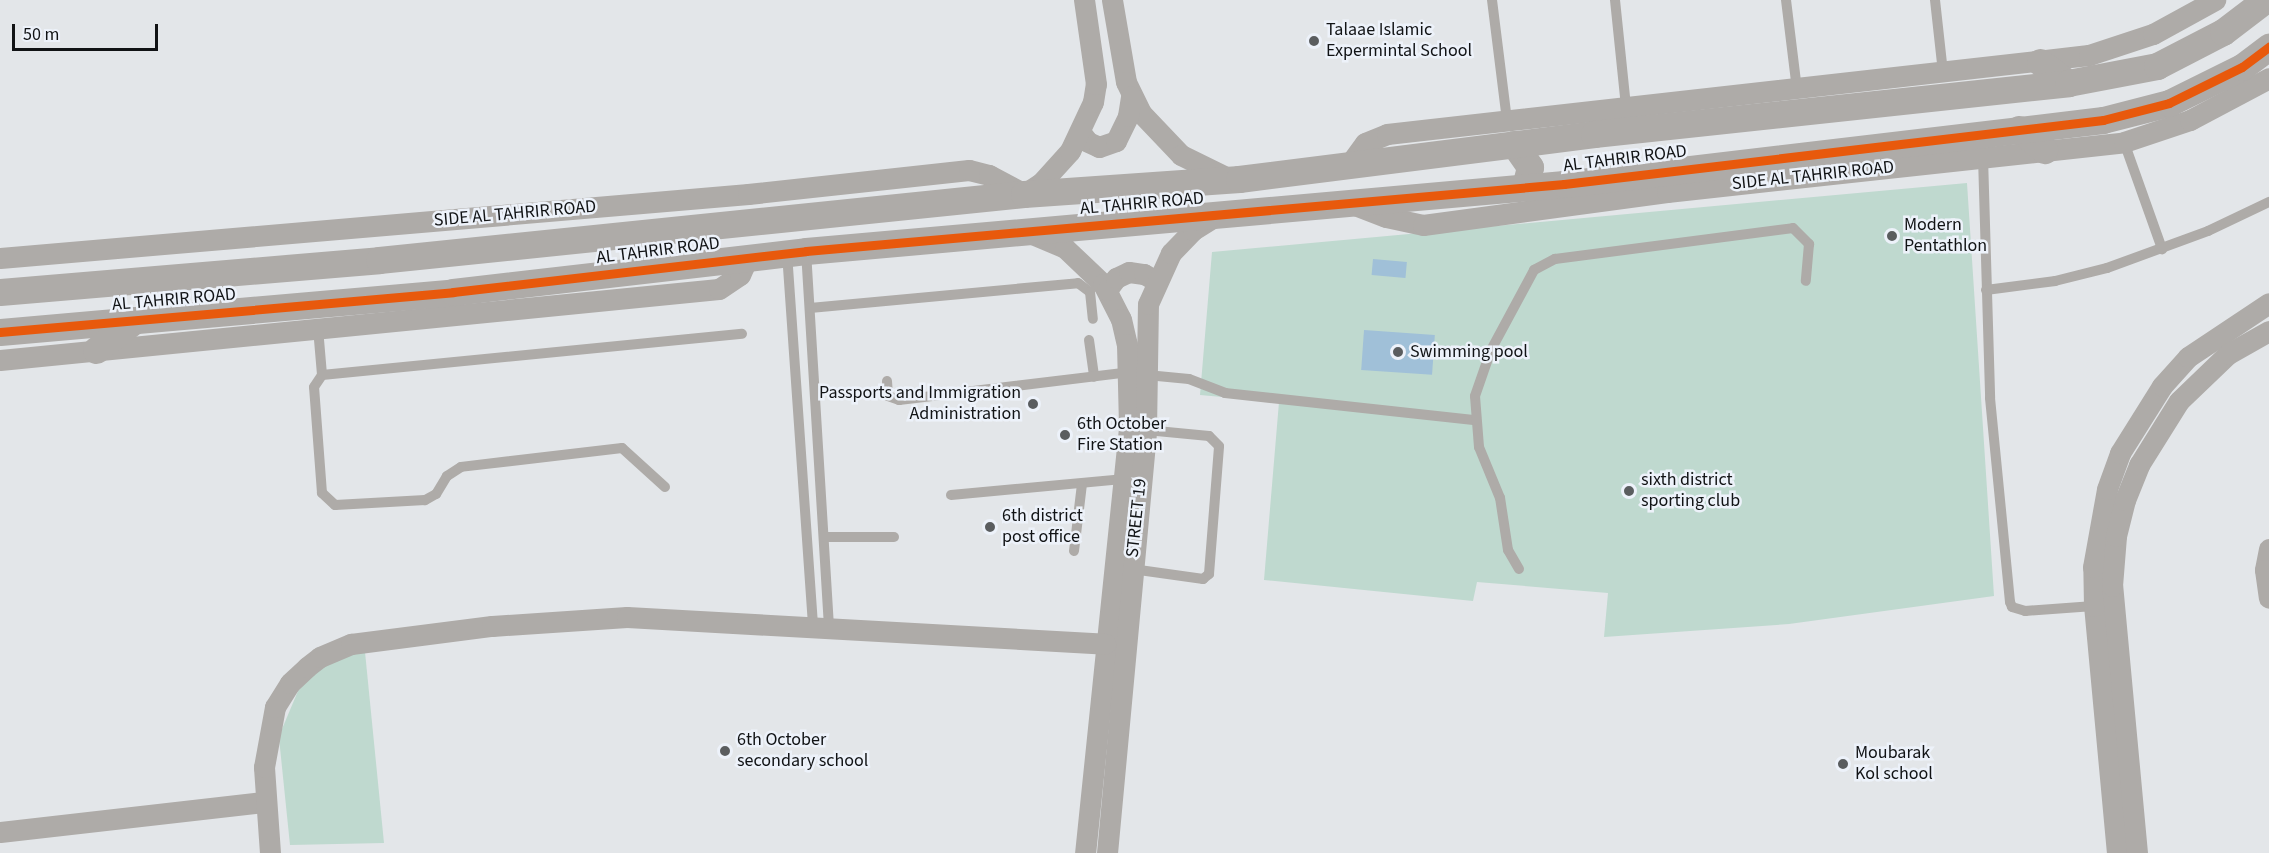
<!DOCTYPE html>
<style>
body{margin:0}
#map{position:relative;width:2269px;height:853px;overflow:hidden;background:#e3e6e9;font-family:"Source Sans 3",sans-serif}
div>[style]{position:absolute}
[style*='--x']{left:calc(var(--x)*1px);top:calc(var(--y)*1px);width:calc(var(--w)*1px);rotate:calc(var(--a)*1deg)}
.green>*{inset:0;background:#bfd9cf}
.water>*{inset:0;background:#a0c0d8;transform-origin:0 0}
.service>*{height:10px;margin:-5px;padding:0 5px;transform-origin:5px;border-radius:5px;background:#aeaba8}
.minor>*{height:21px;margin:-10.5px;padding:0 10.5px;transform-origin:10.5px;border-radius:10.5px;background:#aeaba8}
.tertiary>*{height:27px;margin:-13.5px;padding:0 13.5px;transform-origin:13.5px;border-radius:13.5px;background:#aeaba8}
.cycleway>*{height:9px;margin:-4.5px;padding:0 4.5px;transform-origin:4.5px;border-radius:4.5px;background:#e8590c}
.dots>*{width:16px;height:16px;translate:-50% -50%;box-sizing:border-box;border:3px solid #edf2fa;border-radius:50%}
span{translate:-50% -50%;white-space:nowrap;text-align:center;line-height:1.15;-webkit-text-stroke:5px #edf2fa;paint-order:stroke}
.poi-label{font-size:18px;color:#111315}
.left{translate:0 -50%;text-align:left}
.right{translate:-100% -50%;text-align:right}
.street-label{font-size:18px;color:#111315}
.scale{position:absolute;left:12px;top:24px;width:146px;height:27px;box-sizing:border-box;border:3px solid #111315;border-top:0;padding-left:8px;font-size:18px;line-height:21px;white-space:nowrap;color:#111315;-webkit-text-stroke:4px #edf2fa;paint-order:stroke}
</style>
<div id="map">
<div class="green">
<i style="clip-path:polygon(1967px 183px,1994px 596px,1789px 624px,1604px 637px,1608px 593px,1477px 582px,1473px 601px,1264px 580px,1279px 402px,1200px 395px,1212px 252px)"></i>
<i style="clip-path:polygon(365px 652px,384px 843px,290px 845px,279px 738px,282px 729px,298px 691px,311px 676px,329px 660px)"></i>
</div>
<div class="water">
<i style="left:1373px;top:259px;width:34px;height:16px;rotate:5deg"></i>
<i style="left:1364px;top:330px;width:71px;height:40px;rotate:4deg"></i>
</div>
<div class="service">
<i style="--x:1492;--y:0;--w:121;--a:82.9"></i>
<i style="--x:1615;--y:0;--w:108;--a:84.1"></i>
<i style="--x:1786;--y:0;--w:90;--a:83"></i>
<i style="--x:1935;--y:0;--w:73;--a:83.7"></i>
<i style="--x:2124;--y:142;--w:114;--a:70.4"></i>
<i style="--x:1983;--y:157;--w:241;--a:88.3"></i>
<i style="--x:1990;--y:398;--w:205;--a:84.4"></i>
<i style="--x:2010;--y:602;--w:5;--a:68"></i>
<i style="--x:2012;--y:607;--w:14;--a:17"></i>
<i style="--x:2025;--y:611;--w:69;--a:-4.1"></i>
<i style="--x:806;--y:251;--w:375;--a:86.5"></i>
<i style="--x:787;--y:253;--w:373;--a:86"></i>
<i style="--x:1986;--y:290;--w:70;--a:-7.4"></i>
<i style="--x:2055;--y:281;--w:54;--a:-14"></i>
<i style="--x:2107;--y:268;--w:108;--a:-20.1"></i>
<i style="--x:2208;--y:231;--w:68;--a:-25.4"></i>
<i style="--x:810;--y:308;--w:269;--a:-5.3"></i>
<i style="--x:1078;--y:283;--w:15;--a:37"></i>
<i style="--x:1090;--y:292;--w:27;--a:84"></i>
<i style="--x:318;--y:328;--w:47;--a:85.1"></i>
<i style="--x:1089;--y:340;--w:37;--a:82"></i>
<i style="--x:1147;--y:375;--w:42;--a:5.4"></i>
<i style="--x:1189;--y:379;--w:39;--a:21"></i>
<i style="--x:1225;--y:393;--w:250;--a:6.2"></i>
<i style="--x:887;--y:381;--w:15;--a:86"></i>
<i style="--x:888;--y:396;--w:12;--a:20"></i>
<i style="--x:899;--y:400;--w:232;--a:-6.9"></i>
<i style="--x:665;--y:487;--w:58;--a:-137.8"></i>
<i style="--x:622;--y:448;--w:162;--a:173.3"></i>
<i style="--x:461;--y:467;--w:17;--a:147"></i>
<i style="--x:447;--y:476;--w:21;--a:121"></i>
<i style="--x:436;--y:494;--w:13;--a:151"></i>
<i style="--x:425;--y:500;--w:90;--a:176.8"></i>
<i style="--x:335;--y:505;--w:18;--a:-137"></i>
<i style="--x:322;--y:493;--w:106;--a:-94.3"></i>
<i style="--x:314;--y:387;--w:14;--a:-56"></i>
<i style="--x:322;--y:375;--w:422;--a:-5.6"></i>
<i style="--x:951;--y:495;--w:172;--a:-5.3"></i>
<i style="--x:824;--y:537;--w:70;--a:0"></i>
<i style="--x:1074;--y:551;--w:67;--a:-83.2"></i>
<i style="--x:1132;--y:569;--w:72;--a:8"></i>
<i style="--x:1203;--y:579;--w:8;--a:-40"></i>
<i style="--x:1209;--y:574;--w:128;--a:-85.5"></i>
<i style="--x:1219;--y:446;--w:14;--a:-135"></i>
<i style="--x:1209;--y:436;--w:63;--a:-174.6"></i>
<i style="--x:1519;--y:569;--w:22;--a:-120"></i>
<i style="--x:1508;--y:550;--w:53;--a:-98.7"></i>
<i style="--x:1500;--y:498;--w:55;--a:-112.4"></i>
<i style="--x:1479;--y:447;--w:51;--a:-94.5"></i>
<i style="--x:1475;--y:396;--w:49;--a:-70.8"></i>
<i style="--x:1491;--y:350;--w:91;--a:-61.7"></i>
<i style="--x:1534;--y:270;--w:24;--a:-28"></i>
<i style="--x:1555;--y:259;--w:240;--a:-7.4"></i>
<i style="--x:1793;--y:228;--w:23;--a:45"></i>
<i style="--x:1809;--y:244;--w:37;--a:95"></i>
</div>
<div class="minor">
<i style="--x:1112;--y:0;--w:83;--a:80.3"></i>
<i style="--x:1126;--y:82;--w:34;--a:64"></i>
<i style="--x:1141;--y:113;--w:58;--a:46.4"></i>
<i style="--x:1181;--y:155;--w:55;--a:26.1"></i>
<i style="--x:1081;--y:133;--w:11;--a:52"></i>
<i style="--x:1088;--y:142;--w:12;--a:24"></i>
<i style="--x:1099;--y:147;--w:18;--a:-19"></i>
<i style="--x:1116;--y:141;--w:28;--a:-64"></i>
<i style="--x:1128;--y:116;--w:20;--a:-81"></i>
<i style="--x:1349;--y:165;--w:27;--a:-54"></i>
<i style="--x:1365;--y:143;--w:24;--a:-22"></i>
<i style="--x:1387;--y:134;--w:706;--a:-6.42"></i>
<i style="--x:2089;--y:55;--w:67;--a:-18.2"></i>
<i style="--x:2153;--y:34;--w:71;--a:-28.7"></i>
<i style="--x:1352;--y:204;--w:36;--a:21"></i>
<i style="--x:1386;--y:217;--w:38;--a:12"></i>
<i style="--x:1423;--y:225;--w:246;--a:-7.7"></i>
<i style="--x:1667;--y:192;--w:460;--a:-6.2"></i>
<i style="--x:2124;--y:142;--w:70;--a:-18.4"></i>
<i style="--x:2190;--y:120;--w:89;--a:-28"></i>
<i style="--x:1030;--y:233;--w:38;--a:23"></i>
<i style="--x:1065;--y:248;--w:52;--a:43.5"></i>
<i style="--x:1103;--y:284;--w:39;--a:63"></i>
<i style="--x:1121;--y:319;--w:26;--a:77"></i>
<i style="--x:1127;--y:344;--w:84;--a:88.6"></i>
<i style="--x:1129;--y:428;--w:427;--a:95.9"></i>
<i style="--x:0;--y:258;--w:751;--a:-4.89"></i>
<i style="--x:748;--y:194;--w:222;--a:-6.2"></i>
<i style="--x:969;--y:170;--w:21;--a:14"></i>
<i style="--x:989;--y:175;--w:40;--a:28"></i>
<i style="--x:1024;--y:194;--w:20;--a:-33"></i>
<i style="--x:1041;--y:183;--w:43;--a:-47.8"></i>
<i style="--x:1070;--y:151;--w:54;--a:-64.9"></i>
<i style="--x:1093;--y:102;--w:18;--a:-81"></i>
<i style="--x:1096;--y:84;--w:85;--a:-98.1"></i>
<i style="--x:1107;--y:290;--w:15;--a:-53"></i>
<i style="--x:1116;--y:278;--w:14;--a:-25"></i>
<i style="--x:1129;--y:272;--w:15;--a:8"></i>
<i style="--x:1144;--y:274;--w:14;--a:30"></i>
<i style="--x:0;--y:360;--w:722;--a:-5.64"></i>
<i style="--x:719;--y:289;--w:25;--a:-34"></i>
<i style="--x:740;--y:275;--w:20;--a:-66"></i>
<i style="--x:2269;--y:549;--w:21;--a:101"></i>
<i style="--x:2265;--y:570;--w:28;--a:82"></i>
<i style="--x:0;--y:832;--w:267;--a:-6.5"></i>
<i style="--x:270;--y:853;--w:86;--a:-94"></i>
<i style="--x:264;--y:767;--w:61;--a:-79.6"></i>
<i style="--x:275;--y:707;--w:28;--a:-58"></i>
<i style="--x:290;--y:683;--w:23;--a:-43"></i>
<i style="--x:307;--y:667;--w:16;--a:-38"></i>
<i style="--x:320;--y:657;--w:34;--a:-23"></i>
<i style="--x:351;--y:644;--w:142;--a:-7.3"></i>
<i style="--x:492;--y:626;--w:135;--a:-3.8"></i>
<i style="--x:627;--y:617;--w:479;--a:3.2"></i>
<i style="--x:1107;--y:853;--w:425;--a:-84.7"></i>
<i style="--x:1146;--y:430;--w:126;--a:-89.1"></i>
<i style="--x:1148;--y:304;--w:56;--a:-65.7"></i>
<i style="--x:1171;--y:253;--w:32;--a:-46"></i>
<i style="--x:1193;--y:230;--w:26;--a:-32"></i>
<i style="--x:2117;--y:853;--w:248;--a:-95.3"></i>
<i style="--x:2094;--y:606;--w:39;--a:-91"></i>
<i style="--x:2093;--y:567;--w:79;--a:-79.8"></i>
<i style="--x:2107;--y:489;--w:38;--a:-70"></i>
<i style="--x:2120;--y:453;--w:79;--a:-57.9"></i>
<i style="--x:2162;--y:386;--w:39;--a:-48"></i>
<i style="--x:2188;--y:357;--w:97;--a:-33.7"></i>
<i style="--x:2137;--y:853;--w:268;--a:-95.3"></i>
<i style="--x:2112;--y:586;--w:50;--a:-85.4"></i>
<i style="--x:2116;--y:536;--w:37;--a:-76"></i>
<i style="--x:2125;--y:500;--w:38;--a:-68"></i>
<i style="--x:2139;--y:465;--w:75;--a:-58"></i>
<i style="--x:2179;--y:401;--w:68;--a:-43.8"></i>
<i style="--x:2228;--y:354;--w:47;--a:-29.3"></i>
</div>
<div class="tertiary">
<i style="--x:2040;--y:62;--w:35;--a:37"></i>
<i style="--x:2019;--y:129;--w:33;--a:40"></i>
<i style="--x:1514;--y:144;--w:28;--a:55"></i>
<i style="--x:1530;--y:167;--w:21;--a:104"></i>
<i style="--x:0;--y:292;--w:380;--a:-4.8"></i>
<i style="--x:379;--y:260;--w:648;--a:-5.84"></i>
<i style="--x:1024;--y:194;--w:216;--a:-4"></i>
<i style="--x:1239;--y:179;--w:358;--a:-7.2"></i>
<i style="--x:1594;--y:134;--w:477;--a:-6.1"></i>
<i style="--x:2068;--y:83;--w:91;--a:-10.8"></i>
<i style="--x:2157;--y:66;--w:74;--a:-27.3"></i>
<i style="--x:2223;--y:32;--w:53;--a:-37.3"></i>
<i style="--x:0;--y:332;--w:455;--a:-5"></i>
<i style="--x:453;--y:292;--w:355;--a:-6.6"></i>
<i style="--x:806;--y:251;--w:761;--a:-5.05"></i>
<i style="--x:1564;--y:184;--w:543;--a:-6.77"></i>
<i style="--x:2103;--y:120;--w:68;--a:-14.4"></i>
<i style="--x:2169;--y:103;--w:81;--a:-26.3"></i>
<i style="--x:2242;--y:67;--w:34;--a:-37"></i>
<i style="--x:96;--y:350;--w:49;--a:-37.6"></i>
</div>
<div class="cycleway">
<i style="--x:0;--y:332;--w:455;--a:-5"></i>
<i style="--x:453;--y:292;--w:355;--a:-6.6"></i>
<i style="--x:806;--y:251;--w:761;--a:-5.05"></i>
<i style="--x:1564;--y:184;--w:543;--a:-6.77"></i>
<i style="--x:2103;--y:120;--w:68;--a:-14.4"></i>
<i style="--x:2169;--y:103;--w:81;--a:-26.3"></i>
<i style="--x:2242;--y:67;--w:34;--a:-37"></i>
</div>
<div class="dots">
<i style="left:1314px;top:41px;background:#5a5d5f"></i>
<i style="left:1892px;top:236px;background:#5a5d5f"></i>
<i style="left:1398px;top:352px;background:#5a5d5f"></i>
<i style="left:1033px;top:404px;background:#5a5d5f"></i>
<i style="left:1065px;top:435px;background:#5a5d5f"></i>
<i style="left:1629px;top:491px;background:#5a5d5f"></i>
<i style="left:990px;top:527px;background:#5a5d5f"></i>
<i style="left:725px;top:751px;background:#5a5d5f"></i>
<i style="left:1843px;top:764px;background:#5a5d5f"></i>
</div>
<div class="poi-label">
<span class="left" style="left:1326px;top:41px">Talaae Islamic<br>Expermintal School</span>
<span class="left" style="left:1904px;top:236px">Modern<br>Pentathlon</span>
<span class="left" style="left:1410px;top:352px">Swimming pool</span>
<span class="right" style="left:1021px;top:404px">Passports and Immigration<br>Administration</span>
<span class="left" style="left:1077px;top:435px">6th October<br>Fire Station</span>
<span class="left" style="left:1641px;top:491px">sixth district<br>sporting club</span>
<span class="left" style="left:1002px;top:527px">6th district<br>post office</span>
<span class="left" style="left:737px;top:751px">6th October<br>secondary school</span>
<span class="left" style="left:1855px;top:764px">Moubarak<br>Kol school</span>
</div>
<div class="street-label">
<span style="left:1625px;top:159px;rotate:-7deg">AL TAHRIR ROAD</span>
<span style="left:1813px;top:176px;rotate:-6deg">SIDE AL TAHRIR ROAD</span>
<span style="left:1142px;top:204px;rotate:-5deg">AL TAHRIR ROAD</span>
<span style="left:515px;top:214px;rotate:-5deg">SIDE AL TAHRIR ROAD</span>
<span style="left:658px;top:251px;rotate:-7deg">AL TAHRIR ROAD</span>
<span style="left:174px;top:300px;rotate:-5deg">AL TAHRIR ROAD</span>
<span style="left:1137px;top:518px;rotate:-84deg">STREET 19</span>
</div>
<div class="scale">50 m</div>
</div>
